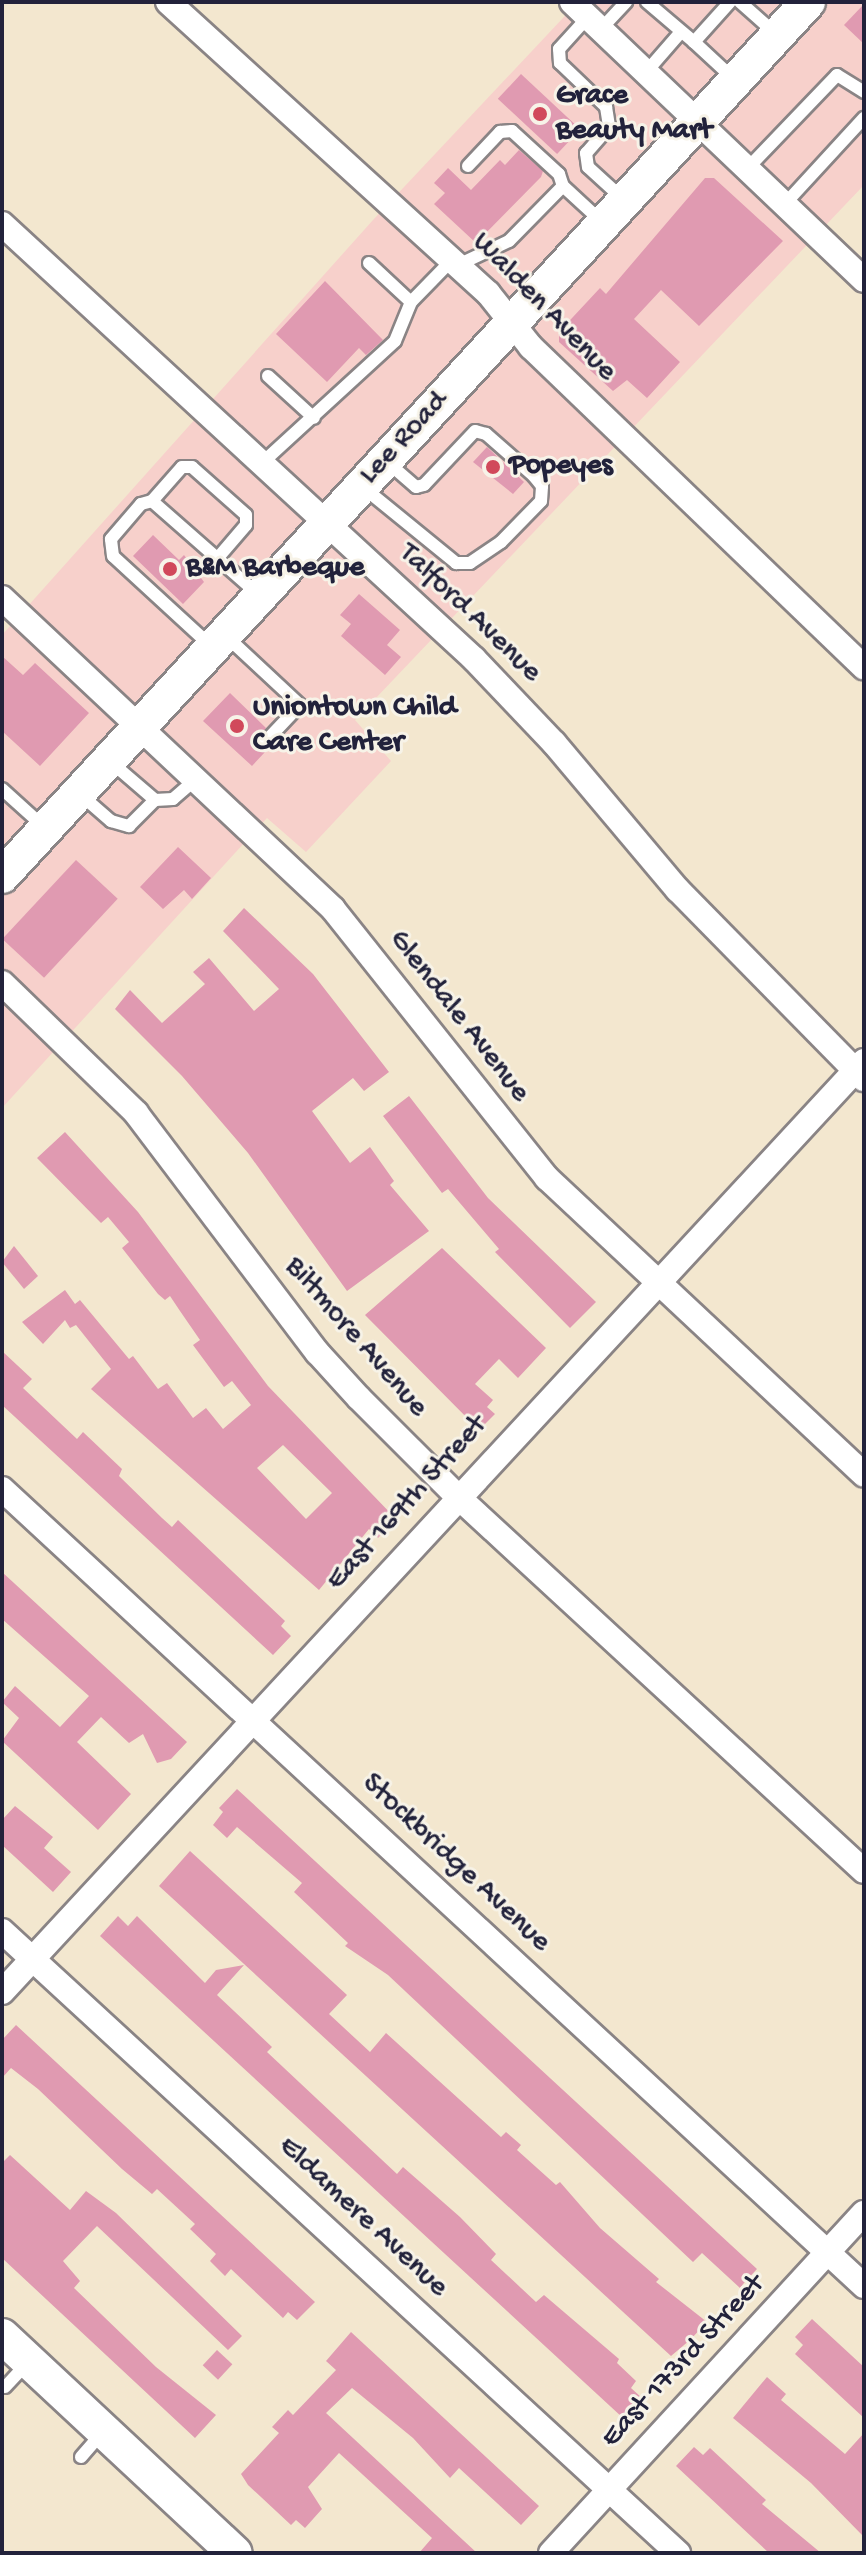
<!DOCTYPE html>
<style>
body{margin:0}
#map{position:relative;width:866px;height:2555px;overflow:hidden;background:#f3e7cf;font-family:"Gochi Hand",sans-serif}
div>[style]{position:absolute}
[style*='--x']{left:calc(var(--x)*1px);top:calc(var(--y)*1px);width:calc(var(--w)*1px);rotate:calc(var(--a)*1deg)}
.built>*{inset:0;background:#f7d0cb}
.building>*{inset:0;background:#e09ab1;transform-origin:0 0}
.roads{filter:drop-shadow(2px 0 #8a8485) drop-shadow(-2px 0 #8a8485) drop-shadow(0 2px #8a8485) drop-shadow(0 -2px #8a8485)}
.lane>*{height:12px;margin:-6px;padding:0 6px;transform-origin:6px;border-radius:6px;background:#fff}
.street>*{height:24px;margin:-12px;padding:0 12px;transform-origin:12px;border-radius:12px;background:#fff}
.secondary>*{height:34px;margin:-17px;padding:0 17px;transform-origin:17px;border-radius:17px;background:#fff}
.dots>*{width:22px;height:22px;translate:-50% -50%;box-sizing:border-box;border:4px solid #f7f3e8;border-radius:50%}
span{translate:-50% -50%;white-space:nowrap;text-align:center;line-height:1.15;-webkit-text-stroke:6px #f7f3e8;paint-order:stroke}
.poi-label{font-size:30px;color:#22223b;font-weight:700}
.left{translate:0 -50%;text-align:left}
.street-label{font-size:30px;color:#22223b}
.frame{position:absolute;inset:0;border:4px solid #22223b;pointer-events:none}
</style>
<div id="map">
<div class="built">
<i style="clip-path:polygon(578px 2px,864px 2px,864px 185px,355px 720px,391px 761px,306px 852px,267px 818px,2px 1108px,2px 635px,373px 220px)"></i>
</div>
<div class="building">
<i style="clip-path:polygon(864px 4px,864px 44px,844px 25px)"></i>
<i style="left:521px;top:74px;width:81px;height:34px;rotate:43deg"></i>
<i style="clip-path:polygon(519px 150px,543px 171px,541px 177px,476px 243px,434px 204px,445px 193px,434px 183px,448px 168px,471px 190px,500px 160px,505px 165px)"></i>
<i style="clip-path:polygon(705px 178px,714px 178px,783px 241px,699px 326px,661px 290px,634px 319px,680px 362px,647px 398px,627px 380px,613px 391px,559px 342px,559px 332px,600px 288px,606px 294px)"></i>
<i style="clip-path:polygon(325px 281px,383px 340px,366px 355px,359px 348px,327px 382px,276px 334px)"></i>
<i style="clip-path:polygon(487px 447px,524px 482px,513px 494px,473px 462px)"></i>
<i style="clip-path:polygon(153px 535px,179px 560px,184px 555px,204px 582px,183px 604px,133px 556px)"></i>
<i style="clip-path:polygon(359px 594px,400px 630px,387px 645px,401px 657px,385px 675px,341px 636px,351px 624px,340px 615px)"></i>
<i style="clip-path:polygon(2px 656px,23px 675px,35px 663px,89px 713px,40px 766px,2px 731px)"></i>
<i style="clip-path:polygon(230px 693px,266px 728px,257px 740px,265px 752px,252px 766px,203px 721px)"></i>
<i style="clip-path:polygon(178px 847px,211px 878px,192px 899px,184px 890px,163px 909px,140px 887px)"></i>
<i style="left:76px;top:860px;width:57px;height:108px;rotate:43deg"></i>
<i style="clip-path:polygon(244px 908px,313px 974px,389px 1072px,364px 1091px,353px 1078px,312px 1111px,350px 1163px,370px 1147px,394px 1181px,390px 1185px,429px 1231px,347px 1291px,248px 1153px,182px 1076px,115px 1009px,130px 990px,162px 1023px,205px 984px,193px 972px,209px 958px,254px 1011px,279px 989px,223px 931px)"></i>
<i style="clip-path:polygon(409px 1096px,488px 1198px,596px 1302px,570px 1328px,495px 1252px,499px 1249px,448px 1189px,442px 1193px,383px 1116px)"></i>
<i style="clip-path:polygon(evenodd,65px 1132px,138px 1212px,268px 1386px,396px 1519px,378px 1538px,369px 1529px,319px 1590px,91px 1389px,111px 1369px,76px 1325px,70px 1328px,65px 1320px,43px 1344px,22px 1322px,65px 1290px,75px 1304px,80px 1300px,129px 1359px,133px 1356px,158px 1389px,167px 1383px,193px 1418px,206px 1408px,223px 1429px,251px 1405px,232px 1381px,224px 1387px,193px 1345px,200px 1340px,180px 1311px,170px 1296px,165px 1300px,158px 1294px,122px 1248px,129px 1242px,108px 1217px,101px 1223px,37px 1158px,65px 1132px,283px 1445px,332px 1493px,306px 1519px,257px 1468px,283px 1445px)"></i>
<i style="clip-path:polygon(14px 1246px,38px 1276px,24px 1289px,2px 1262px)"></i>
<i style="clip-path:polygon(442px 1248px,546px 1348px,518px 1378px,499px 1359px,475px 1384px,493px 1400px,487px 1407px,495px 1414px,479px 1430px,365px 1315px)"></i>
<i style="clip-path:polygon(2px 1351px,32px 1379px,23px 1388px,77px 1439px,83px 1432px,122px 1469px,119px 1476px,162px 1518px,172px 1527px,178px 1520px,285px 1621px,281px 1626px,291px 1636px,273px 1655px,2px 1405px)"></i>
<i style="clip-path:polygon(2px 1572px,187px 1742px,171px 1759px,157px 1763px,143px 1734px,129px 1743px,101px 1717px,77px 1742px,131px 1794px,98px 1830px,2px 1741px,19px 1718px,2px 1702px,15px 1686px,60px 1727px,89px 1696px,2px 1619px)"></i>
<i style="clip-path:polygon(237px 1789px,757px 2269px,744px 2283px,740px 2288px,702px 2253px,693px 2262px,388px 1975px,345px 1946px,348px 1943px,294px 1892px,302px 1883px,237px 1827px,227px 1838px,213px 1825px,223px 1812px,219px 1808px)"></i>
<i style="clip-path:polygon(15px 1806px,53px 1837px,44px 1848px,71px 1872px,53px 1892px,2px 1845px,2px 1820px)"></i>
<i style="clip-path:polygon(190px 1851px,347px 1995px,329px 2014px,370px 2052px,386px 2033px,501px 2137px,506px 2132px,521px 2145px,517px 2150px,556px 2185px,560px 2182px,600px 2228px,659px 2279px,656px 2282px,707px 2322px,690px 2340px,671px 2356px,159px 1886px)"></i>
<i style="clip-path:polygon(118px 1916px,128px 1926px,137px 1916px,205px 1983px,216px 1970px,244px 1965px,217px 1995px,272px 2047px,267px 2052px,397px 2174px,403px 2167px,460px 2217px,496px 2254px,491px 2260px,536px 2302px,544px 2295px,619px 2359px,617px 2363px,636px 2381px,631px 2388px,642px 2398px,623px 2418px,100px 1936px)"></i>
<i style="clip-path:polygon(16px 2025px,315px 2302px,297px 2320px,288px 2312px,283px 2318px,231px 2269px,225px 2276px,210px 2261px,216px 2254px,190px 2229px,195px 2224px,157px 2189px,152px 2194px,122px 2169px,38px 2089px,11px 2068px,2px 2078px,2px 2040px)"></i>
<i style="clip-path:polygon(10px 2155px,70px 2210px,86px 2191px,116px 2213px,242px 2336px,228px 2350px,97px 2226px,63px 2261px,80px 2281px,74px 2288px,156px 2367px,216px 2415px,195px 2438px,2px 2258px,2px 2163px)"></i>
<i style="clip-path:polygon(812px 2319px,864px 2367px,864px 2418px,795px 2354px,803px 2345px,795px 2337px)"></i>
<i style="clip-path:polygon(351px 2332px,539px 2506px,521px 2525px,459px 2468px,450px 2478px,413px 2438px,352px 2388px,326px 2413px,477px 2553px,419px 2553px,432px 2538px,339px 2453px,308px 2487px,322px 2509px,305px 2528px,296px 2520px,291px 2525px,248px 2485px,241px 2474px,279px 2433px,272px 2427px,288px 2410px,293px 2415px,336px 2370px,326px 2361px)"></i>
<i style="left:217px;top:2350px;width:21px;height:21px;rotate:43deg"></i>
<i style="clip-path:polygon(767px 2377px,786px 2394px,781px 2400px,845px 2454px,864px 2433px,864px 2537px,811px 2483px,733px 2418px)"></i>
<i style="clip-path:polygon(694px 2447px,703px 2455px,710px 2448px,766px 2500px,762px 2504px,821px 2553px,769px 2553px,676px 2466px)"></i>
</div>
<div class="roads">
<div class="lane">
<i style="--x:647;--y:2;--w:62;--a:40.4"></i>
<i style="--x:730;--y:2;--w:54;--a:132"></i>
<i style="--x:694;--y:42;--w:56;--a:42.8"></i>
<i style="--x:740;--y:2;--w:47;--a:41.5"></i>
<i style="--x:588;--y:17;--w:43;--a:132.2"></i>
<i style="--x:559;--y:49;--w:14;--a:86"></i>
<i style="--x:560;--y:63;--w:64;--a:43.7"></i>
<i style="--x:606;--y:107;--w:20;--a:81"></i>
<i style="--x:609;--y:127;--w:35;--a:131"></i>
<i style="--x:586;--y:153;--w:14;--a:82"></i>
<i style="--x:588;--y:167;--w:46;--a:42.4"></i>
<i style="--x:601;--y:29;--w:37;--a:-47"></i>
<i style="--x:647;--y:71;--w:50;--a:-49"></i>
<i style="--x:468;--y:166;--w:47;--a:-46.7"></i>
<i style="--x:500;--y:132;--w:12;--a:-5"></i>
<i style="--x:512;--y:131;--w:64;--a:42.5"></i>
<i style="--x:559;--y:174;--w:13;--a:72"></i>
<i style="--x:745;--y:171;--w:133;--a:-46.2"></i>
<i style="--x:837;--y:75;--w:32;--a:32"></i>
<i style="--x:783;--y:206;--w:120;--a:-47.4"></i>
<i style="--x:369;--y:263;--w:57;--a:42.9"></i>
<i style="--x:458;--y:265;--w:56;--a:-25.2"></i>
<i style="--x:509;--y:241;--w:77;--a:-45.5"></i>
<i style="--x:563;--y:186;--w:53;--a:42.7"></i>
<i style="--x:268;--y:376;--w:62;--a:42.4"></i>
<i style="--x:262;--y:463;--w:180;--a:-42.5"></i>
<i style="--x:395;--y:341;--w:42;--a:-67.7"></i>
<i style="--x:411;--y:302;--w:59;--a:-45.7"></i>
<i style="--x:364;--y:488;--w:119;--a:39.2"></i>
<i style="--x:456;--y:563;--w:14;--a:0"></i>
<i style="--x:470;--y:563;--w:37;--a:-34"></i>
<i style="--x:501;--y:542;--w:57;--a:-45.7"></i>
<i style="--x:541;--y:501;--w:15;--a:-86"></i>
<i style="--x:542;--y:486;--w:13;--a:-129"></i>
<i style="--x:534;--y:476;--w:64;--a:-138.8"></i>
<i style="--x:486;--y:434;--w:11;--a:-165"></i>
<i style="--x:475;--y:431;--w:74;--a:133.4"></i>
<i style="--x:424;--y:485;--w:8;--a:166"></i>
<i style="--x:416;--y:487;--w:37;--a:-139"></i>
<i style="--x:152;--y:501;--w:45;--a:-48.6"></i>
<i style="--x:182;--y:467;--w:10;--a:0"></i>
<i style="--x:192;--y:467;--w:72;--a:41.6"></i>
<i style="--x:246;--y:515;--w:10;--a:90"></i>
<i style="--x:246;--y:525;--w:45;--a:130.5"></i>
<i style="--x:227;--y:637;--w:100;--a:43"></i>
<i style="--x:300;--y:705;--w:50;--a:133.4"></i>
<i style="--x:212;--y:647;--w:134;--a:-137.4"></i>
<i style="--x:113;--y:556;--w:17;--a:-97"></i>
<i style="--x:111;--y:539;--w:46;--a:-49.4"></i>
<i style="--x:141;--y:504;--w:11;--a:-15"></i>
<i style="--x:152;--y:501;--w:141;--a:41.3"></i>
<i style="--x:112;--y:763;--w:57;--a:40.7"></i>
<i style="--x:2;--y:789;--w:55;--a:42.1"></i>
<i style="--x:81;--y:795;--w:40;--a:41"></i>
<i style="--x:111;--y:821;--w:19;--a:16"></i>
<i style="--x:129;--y:826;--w:37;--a:-45"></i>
<i style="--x:155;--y:800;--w:18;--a:-3"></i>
<i style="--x:173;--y:799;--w:32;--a:-41"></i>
<i style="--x:5;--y:2387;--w:33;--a:-47"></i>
<i style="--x:81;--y:2457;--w:30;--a:-49"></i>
</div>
<div class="street">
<i style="--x:168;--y:2;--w:433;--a:42.3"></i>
<i style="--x:488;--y:293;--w:69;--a:51.5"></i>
<i style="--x:531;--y:347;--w:462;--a:43.9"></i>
<i style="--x:572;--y:2;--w:403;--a:43.6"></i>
<i style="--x:2;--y:224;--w:642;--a:42.66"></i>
<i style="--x:474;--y:659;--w:116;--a:46.4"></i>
<i style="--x:554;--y:743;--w:192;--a:49.9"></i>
<i style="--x:678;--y:890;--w:265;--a:45.5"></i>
<i style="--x:2;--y:598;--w:454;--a:43.2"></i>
<i style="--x:333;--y:909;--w:344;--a:51.5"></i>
<i style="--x:547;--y:1178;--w:434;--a:43.1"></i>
<i style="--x:2;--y:983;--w:187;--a:44.1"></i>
<i style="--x:136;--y:1113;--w:300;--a:52.9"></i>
<i style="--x:317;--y:1352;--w:62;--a:47.6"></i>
<i style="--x:359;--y:1398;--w:139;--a:45"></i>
<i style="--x:457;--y:1496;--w:553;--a:42.66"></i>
<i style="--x:2;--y:1489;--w:1174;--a:42.76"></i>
<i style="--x:2;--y:1931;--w:919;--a:42.62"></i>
<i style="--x:2;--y:1992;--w:1269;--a:-47.2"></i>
<i style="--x:551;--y:2553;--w:462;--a:-47.4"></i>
</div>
<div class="secondary">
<i style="--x:2;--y:876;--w:1189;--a:-47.32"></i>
<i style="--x:2;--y:2336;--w:318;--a:43"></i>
</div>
</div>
<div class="dots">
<i style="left:540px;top:114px;background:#d1495b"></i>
<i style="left:493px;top:467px;background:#d1495b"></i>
<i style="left:170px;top:569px;background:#d1495b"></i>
<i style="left:237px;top:726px;background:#d1495b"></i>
</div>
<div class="poi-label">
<span class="left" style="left:556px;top:114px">Grace<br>Beauty Mart</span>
<span class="left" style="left:509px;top:467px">Popeyes</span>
<span class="left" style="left:186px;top:569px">B&amp;M Barbeque</span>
<span class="left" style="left:253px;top:726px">Uniontown Child<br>Care Center</span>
</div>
<div class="street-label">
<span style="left:543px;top:308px;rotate:46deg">Walden Avenue</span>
<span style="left:405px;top:439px;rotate:-47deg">Lee Road</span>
<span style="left:469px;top:614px;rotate:44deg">Talford Avenue</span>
<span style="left:458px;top:1017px;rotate:52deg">Glendale Avenue</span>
<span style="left:355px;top:1338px;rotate:49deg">Biltmore Avenue</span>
<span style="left:408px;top:1504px;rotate:-48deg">East 169th Street</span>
<span style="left:455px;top:1864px;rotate:43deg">Stockbridge Avenue</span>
<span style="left:362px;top:2218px;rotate:43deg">Eldamere Avenue</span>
<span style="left:684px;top:2362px;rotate:-47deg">East 173rd Street</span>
</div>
<div class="frame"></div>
</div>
